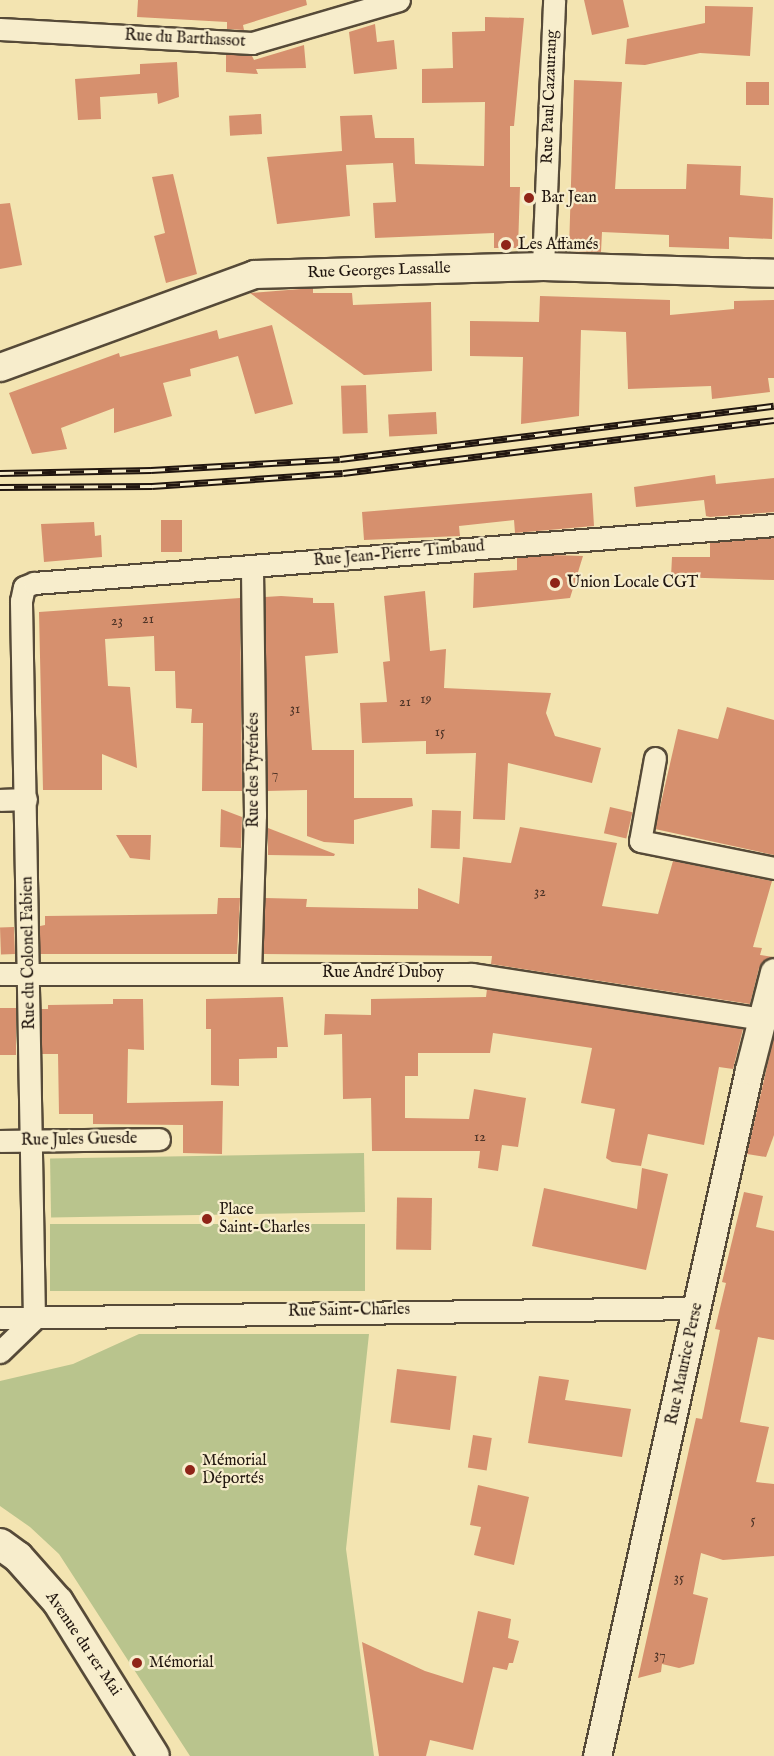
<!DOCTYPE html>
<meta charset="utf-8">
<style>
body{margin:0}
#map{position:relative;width:774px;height:1756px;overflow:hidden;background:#f3e4b1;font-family:"IM FELL English",serif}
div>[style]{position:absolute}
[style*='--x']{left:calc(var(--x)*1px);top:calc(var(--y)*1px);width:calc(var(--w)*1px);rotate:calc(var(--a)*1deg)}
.green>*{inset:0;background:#b9c48d;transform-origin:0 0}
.building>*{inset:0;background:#d6906e;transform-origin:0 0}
.roads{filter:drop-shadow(2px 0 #564a38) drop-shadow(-2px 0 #564a38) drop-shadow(0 2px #564a38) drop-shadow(0 -2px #564a38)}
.minor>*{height:21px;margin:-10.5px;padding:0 10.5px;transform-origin:10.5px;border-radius:10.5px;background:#f7edcc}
.tertiary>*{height:27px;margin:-13.5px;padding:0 13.5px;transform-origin:13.5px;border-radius:13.5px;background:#f7edcc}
.secondary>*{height:30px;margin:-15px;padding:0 15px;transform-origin:15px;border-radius:15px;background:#f7edcc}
.rail>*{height:7px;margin-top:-3.5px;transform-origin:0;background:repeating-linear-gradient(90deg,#f7edcc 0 14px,#21160f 0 28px);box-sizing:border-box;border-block:2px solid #21160f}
.dots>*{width:16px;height:16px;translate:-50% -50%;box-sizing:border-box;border:3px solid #f7edcc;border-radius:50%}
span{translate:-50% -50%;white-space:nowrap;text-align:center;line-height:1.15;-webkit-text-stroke:4.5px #f7edcc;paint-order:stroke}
.number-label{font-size:14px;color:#4e3427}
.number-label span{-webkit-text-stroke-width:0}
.street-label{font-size:16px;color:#21160f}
.poi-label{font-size:16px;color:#21160f}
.left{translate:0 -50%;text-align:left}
</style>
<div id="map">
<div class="green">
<i style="left:364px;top:1153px;width:59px;height:314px;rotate:89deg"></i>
<i style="left:365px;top:1224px;width:67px;height:315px;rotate:90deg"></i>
<i style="clip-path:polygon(139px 1334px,369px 1334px,346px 1549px,374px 1756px,190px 1756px,59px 1554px,30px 1527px,0 1506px,0 1381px,73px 1364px)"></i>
</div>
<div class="building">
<i style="clip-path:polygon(138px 0,306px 0,307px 5px,243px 25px,244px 30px,227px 29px,227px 22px,137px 17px)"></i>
<i style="clip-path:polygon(584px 0,623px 0,629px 27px,592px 35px)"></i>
<i style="clip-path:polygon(705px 6px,753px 7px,750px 56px,700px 53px,645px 65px,625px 64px,627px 39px,705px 23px)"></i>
<i style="clip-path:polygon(485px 17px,524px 18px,514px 126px,510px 126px,510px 187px,520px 187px,518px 248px,494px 248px,494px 233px,375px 238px,373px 203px,396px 202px,393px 163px,346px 165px,350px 216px,277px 224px,267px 157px,342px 151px,340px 116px,372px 115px,375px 138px,414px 138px,415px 164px,484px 166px,485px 102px,422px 103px,422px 69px,453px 68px,452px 32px,485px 31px)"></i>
<i style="clip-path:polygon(375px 24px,377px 42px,394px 40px,397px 69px,354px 74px,349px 32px)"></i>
<i style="clip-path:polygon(304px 45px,306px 68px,256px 69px,258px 74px,226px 72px,226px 54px,252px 56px,254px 60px)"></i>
<i style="clip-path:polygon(177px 62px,179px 97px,158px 104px,157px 93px,100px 97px,101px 119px,78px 120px,75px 79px,140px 74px,140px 64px)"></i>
<i style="clip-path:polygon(574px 80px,622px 82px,615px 189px,686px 189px,687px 164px,741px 166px,740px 195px,773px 198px,772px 239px,729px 237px,729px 249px,669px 247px,669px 235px,602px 232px,601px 252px,569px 251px)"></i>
<i style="left:746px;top:82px;width:23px;height:23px"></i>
<i style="left:261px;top:114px;width:20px;height:32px;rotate:87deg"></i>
<i style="clip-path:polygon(173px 174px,197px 274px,166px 283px,154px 236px,165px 233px,152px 177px)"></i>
<i style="clip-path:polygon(10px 203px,22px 265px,0 269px,0 204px)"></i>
<i style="clip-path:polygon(313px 288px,313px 293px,352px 293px,353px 305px,431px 302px,432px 371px,364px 375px,250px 293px)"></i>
<i style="clip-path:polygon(540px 296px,670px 300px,670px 315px,734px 309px,734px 301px,774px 300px,774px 378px,768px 378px,770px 392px,712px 399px,711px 386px,628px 389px,626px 332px,581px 330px,579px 416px,521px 424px,523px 357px,470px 356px,470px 321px,539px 322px)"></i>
<i style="clip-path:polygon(272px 325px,293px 404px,255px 414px,238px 356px,190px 369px,191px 376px,163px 383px,172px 416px,114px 433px,114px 408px,61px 428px,67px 449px,32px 454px,9px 393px,119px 353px,120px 357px,217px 330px,219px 339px)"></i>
<i style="left:366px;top:385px;width:48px;height:25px;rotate:88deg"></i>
<i style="left:436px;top:412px;width:22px;height:48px;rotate:87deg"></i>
<i style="clip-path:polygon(715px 475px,716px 484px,774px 478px,774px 512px,710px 517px,706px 516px,704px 500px,636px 507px,634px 487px)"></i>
<i style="clip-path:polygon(592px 493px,594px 526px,515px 533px,514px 520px,459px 526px,460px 536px,364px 540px,362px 512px)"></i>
<i style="left:161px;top:520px;width:21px;height:32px"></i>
<i style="clip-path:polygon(94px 522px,95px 536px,101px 535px,102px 557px,44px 562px,41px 524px)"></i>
<i style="clip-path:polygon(774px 538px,774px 580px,671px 577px,672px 557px,710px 557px,710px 543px)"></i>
<i style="clip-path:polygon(553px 555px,583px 556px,570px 598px,473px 608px,474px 573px,517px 570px,517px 558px)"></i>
<i style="clip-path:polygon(425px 591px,430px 651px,446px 649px,444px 688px,551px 693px,546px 713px,555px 736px,601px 748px,592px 783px,508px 763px,505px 820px,473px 819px,476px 753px,426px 754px,426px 741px,362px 743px,360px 703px,387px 702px,383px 662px,390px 661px,384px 596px)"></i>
<i style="clip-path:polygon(281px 596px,313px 598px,313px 603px,334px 603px,338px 653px,305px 656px,312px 750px,354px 750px,354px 798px,412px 798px,413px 806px,354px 820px,354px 844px,324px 842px,307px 836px,307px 790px,267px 791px,265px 597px)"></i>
<i style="clip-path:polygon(240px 598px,242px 791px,202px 791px,203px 723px,191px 723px,192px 709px,176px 708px,175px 671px,155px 671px,154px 636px,105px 639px,108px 686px,130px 687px,137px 768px,102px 754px,102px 790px,43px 790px,39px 612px)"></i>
<i style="clip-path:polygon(727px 707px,774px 720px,774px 855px,655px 829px,678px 729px,718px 739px)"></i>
<i style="left:610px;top:807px;width:23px;height:27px;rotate:13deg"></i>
<i style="clip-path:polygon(221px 809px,242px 817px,241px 848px,220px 847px)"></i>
<i style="left:432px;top:810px;width:29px;height:38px;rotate:2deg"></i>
<i style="clip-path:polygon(520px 827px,617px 843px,602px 906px,658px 914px,673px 861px,772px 881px,753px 947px,762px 948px,760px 955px,773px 957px,759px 968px,750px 1004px,491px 964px,492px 956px,263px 954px,265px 898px,307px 899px,306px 907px,418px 909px,418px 888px,459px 904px,463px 857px,511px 863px)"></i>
<i style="clip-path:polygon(268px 828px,335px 854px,334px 856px,268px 855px)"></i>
<i style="clip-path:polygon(116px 835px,151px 835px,150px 860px,130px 858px)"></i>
<i style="clip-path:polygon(218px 898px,240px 898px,237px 954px,40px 954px,40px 926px,45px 925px,45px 916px,217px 914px)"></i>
<i style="left:14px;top:927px;width:27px;height:14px;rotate:88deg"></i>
<i style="clip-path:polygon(487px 989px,743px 1029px,733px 1069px,719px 1067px,704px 1145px,648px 1134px,641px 1166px,612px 1162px,606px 1158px,615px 1109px,581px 1103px,592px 1048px,493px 1033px,490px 1053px,418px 1053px,418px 1076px,405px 1076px,405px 1118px,469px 1119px,474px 1089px,526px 1098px,518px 1147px,502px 1145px,498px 1171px,478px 1168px,480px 1151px,372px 1151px,371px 1098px,343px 1099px,342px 1034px,324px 1035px,325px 1014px,371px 1015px,371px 999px,486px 997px)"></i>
<i style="clip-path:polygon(283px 997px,288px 1047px,277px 1047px,277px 1058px,239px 1059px,239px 1086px,211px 1085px,211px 1029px,206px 1029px,206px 999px)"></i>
<i style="clip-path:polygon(113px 999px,143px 999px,144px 1050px,128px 1049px,127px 1103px,223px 1101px,222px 1154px,183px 1153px,183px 1125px,93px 1124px,93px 1114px,59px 1114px,58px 1054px,42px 1054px,41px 1009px,48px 1009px,48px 1005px,113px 1004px)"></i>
<i style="left:0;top:1008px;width:16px;height:47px"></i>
<i style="clip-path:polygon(774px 1036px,774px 1135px,766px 1157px,747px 1154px)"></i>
<i style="clip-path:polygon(642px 1168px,668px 1174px,646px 1270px,532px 1246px,544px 1188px,637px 1209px)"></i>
<i style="clip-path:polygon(744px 1192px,763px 1196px,756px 1227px,774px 1231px,774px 1340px,758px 1337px,740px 1422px,769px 1427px,756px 1482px,774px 1484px,774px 1556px,723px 1560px,701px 1553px,693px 1594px,708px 1598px,694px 1664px,679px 1668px,662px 1664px,661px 1672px,638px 1678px,696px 1418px,702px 1419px,720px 1330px,715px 1329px,726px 1283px,722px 1282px)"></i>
<i style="left:432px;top:1198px;width:52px;height:35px;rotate:91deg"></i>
<i style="left:397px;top:1369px;width:60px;height:54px;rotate:7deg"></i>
<i style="clip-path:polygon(539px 1376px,569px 1380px,565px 1400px,631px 1409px,622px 1457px,528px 1443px)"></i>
<i style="left:473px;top:1435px;width:19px;height:33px;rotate:9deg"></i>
<i style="clip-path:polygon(478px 1485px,529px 1497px,514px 1565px,474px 1555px,481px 1527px,470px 1525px)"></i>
<i style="clip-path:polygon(478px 1611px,511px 1619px,508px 1638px,519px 1641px,513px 1663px,509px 1663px,507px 1670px,493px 1667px,473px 1750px,430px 1740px,426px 1756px,379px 1756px,362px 1642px,425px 1671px,463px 1683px)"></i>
</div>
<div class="roads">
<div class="minor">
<i style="--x:0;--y:29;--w:252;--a:3.2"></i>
<i style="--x:252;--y:43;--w:153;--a:-16.3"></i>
<i style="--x:543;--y:266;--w:266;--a:-87.6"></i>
<i style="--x:655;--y:758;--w:84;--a:100.2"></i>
<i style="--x:640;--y:841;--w:137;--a:11.4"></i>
<i style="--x:0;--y:800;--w:26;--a:-2"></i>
<i style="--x:250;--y:973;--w:158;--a:-88.2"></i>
<i style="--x:255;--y:815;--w:249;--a:-90.7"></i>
<i style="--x:0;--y:974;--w:472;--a:0"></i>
<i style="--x:472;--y:974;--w:294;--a:8.8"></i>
<i style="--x:0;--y:1141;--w:159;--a:-0.7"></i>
<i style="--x:0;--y:1318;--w:697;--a:-0.82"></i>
<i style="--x:0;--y:1352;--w:47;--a:-44.1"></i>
<i style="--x:34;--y:1319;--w:718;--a:-91.04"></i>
<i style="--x:21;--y:601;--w:14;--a:-78"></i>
<i style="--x:24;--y:587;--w:11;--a:-22"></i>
<i style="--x:34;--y:583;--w:742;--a:-4.48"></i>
</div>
<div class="tertiary">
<i style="--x:0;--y:367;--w:270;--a:-20.1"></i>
<i style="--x:254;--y:274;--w:289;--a:-1.6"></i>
<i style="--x:543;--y:266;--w:231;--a:1.7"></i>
<i style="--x:597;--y:1756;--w:703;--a:-77.51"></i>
<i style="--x:749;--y:1070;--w:101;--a:-75.7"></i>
</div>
<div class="secondary">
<i style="--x:0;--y:1544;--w:22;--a:36"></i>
<i style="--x:18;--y:1557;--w:60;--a:48.4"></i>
<i style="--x:58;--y:1602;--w:181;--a:58.1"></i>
</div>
</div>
<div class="rail">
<i style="--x:0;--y:473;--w:151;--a:-1.1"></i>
<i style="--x:151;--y:470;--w:189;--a:-3.3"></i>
<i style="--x:340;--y:459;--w:437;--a:-7"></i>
<i style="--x:0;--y:487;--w:152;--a:-0.4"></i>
<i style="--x:152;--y:486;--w:191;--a:-3.9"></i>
<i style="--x:343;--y:473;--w:434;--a:-7"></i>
</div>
<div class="dots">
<i style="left:529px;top:198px;background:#8f2418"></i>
<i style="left:506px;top:245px;background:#8f2418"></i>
<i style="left:555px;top:583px;background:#8f2418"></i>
<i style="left:207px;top:1219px;background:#8f2418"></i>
<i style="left:190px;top:1470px;background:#8f2418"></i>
<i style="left:137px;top:1663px;background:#8f2418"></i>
</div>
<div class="number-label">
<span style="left:148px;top:619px">21</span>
<span style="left:117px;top:621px">23</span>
<span style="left:426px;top:699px">19</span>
<span style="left:405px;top:702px">21</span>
<span style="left:295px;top:709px">31</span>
<span style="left:440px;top:732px">15</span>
<span style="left:275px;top:774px">7</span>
<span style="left:540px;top:892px">32</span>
<span style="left:480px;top:1137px">12</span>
<span style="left:753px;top:1520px">5</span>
<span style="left:679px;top:1578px">35</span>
<span style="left:660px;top:1655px">37</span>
</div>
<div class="street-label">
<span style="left:185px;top:39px;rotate:3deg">Rue du Barthassot</span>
<span style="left:550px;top:97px;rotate:-88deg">Rue Paul Cazaurang</span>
<span style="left:379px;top:271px;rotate:-2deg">Rue Georges Lassalle</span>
<span style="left:399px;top:554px;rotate:-5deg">Rue Jean-Pierre Timbaud</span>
<span style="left:254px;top:770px;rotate:-90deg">Rue des Pyrénées</span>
<span style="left:29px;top:953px;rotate:-91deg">Rue du Colonel Fabien</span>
<span style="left:383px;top:973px">Rue André Duboy</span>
<span style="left:79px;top:1140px;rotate:-1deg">Rue Jules Guesde</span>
<span style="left:349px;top:1311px;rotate:-1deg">Rue Saint-Charles</span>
<span style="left:685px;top:1364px;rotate:-78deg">Rue Maurice Perse</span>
<span style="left:83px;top:1644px;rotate:56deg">Avenue du 1er Mai</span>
</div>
<div class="poi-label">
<span class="left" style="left:541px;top:198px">Bar Jean</span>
<span class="left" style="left:518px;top:245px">Les Affamés</span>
<span class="left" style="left:567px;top:583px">Union Locale CGT</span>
<span class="left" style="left:219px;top:1219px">Place<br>Saint-Charles</span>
<span class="left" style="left:202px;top:1470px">Mémorial<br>Déportés</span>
<span class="left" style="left:149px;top:1663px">Mémorial</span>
</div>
</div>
